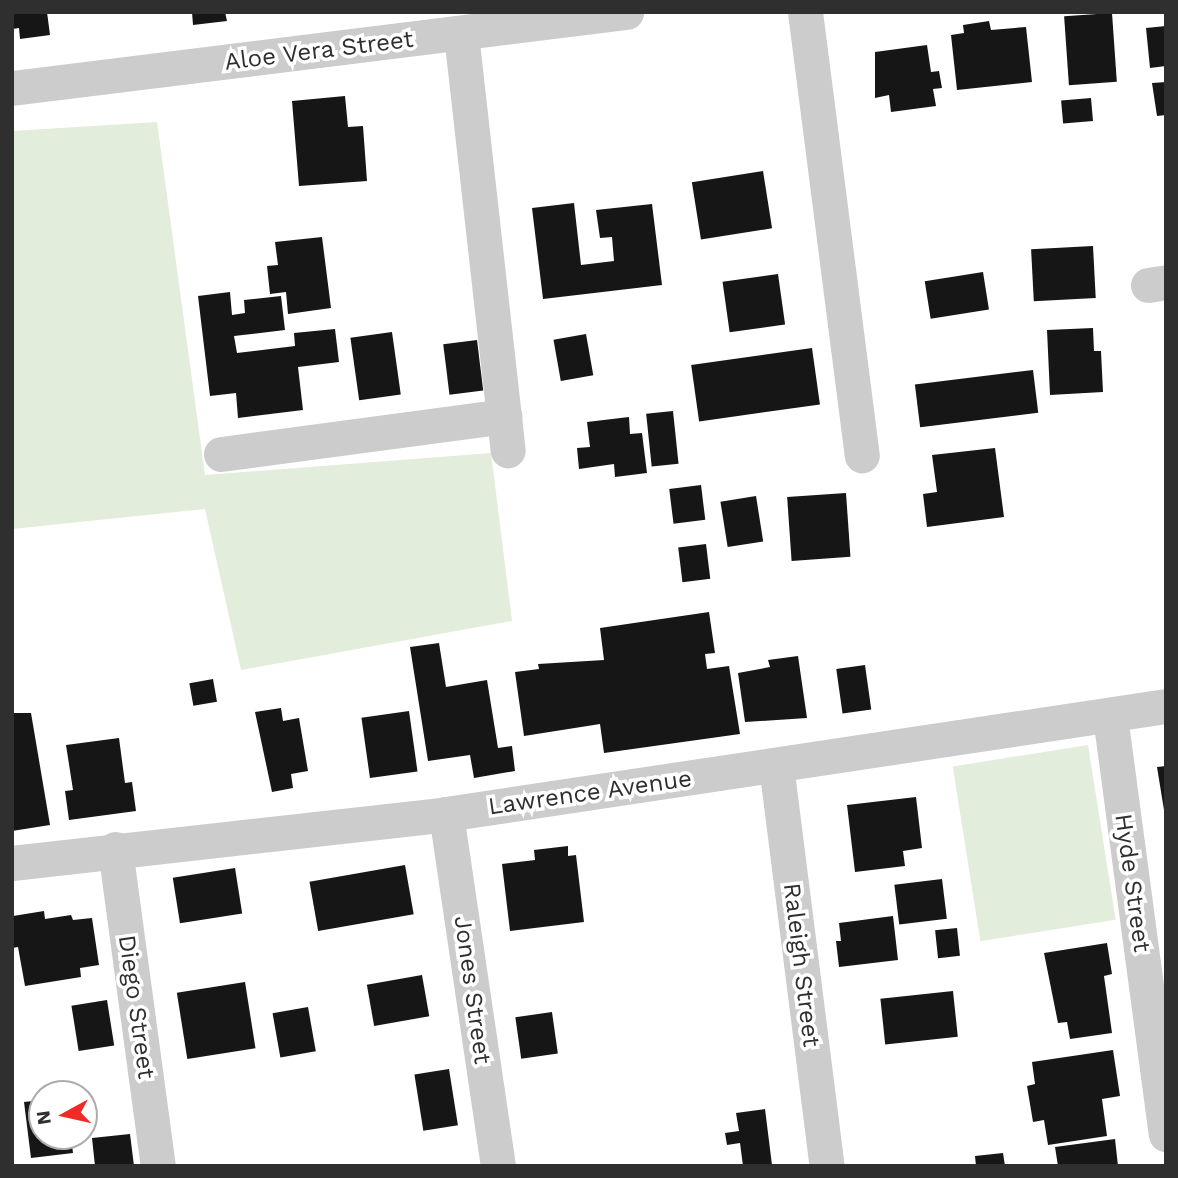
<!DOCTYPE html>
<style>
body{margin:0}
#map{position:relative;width:1178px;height:1178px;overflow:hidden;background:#fff;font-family:"Work Sans",sans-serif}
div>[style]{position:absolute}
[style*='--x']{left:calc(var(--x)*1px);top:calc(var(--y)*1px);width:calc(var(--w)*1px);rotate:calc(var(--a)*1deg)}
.green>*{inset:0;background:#e3eddc;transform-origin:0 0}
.building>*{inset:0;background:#161616;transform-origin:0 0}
.minor>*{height:35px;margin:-17.5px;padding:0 17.5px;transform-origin:17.5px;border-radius:17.5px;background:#ccc}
span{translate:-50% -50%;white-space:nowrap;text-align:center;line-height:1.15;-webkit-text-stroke:7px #fff;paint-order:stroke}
.street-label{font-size:24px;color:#2f2f2f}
.frame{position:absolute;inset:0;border:14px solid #2f2f2f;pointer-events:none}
.north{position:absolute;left:28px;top:1080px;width:70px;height:70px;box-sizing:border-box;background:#fff;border:2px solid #acacac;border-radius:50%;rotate:262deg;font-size:19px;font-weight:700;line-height:28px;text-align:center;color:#2f2f2f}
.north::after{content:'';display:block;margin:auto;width:24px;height:32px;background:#f02a27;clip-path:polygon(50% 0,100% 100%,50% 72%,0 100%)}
</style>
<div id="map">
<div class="green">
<i style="clip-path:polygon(157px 122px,205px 475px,491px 453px,512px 621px,241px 670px,205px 509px,12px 529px,12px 131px)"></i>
<i style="left:1088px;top:745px;width:177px;height:137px;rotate:81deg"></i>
</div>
<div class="building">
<i style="clip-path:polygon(12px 12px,47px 12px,50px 35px,20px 39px,19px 28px,12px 29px)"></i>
<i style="clip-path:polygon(192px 12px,225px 12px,227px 21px,193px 25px)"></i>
<i style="left:1112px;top:13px;width:69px;height:48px;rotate:86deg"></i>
<i style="clip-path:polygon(989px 21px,991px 30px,1026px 27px,1032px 82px,957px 90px,951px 35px,964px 33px,963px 25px)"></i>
<i style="clip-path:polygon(1166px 26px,1166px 66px,1150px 68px,1146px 28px)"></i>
<i style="clip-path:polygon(927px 45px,931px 72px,939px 71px,942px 88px,933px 89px,936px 106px,891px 112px,889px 95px,875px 98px,875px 52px)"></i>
<i style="clip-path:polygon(1166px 82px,1166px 115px,1157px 116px,1152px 83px)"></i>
<i style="clip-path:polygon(345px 96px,348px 127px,363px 126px,367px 181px,299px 186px,292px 101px)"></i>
<i style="left:1091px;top:98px;width:23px;height:30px;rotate:85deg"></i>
<i style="left:763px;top:171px;width:58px;height:72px;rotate:81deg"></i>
<i style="clip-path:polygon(574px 203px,581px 265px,614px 261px,612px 237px,600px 238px,596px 210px,652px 204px,662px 285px,543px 299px,532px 208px)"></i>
<i style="clip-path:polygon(322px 237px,331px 308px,288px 314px,286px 292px,270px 294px,267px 266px,278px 265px,275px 242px)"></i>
<i style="left:1093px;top:246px;width:52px;height:62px;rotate:87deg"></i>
<i style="left:983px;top:272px;width:38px;height:59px;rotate:81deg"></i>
<i style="left:778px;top:274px;width:51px;height:56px;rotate:82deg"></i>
<i style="clip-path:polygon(230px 292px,232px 315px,245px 313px,244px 300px,281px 296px,285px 330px,234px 336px,237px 353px,295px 346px,294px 333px,335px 329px,339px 362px,298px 367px,303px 410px,238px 418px,236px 393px,210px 396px,198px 296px)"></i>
<i style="clip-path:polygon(1093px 328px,1094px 351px,1101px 351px,1103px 392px,1050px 395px,1047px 330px)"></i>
<i style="left:392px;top:332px;width:63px;height:42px;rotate:82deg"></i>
<i style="left:586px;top:334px;width:42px;height:33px;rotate:80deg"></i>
<i style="left:477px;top:340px;width:51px;height:34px;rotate:83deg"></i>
<i style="left:812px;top:348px;width:57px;height:122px;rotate:82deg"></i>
<i style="left:1033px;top:370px;width:43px;height:119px;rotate:83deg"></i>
<i style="left:673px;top:411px;width:53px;height:27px;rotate:84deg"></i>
<i style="clip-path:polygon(629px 417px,630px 434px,642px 433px,647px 473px,615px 477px,614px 464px,579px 469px,577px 448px,590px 447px,587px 422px)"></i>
<i style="clip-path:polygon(995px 448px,1004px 517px,927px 527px,923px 494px,937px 492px,932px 455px)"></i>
<i style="left:701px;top:485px;width:35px;height:32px;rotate:83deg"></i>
<i style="left:846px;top:493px;width:64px;height:59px;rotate:86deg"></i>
<i style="left:756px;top:496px;width:46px;height:36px;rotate:81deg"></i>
<i style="left:706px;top:544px;width:35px;height:28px;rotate:83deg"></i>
<i style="clip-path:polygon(709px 612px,715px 653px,705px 654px,707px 669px,729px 666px,740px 734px,604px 753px,600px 724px,524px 736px,515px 672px,539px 669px,538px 664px,604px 660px,600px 628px)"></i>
<i style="clip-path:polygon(439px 643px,446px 687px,487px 680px,498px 748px,512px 746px,515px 771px,474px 778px,470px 755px,428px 761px,410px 647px)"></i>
<i style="clip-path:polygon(798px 656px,807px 718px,745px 722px,738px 673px,770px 667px,768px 660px)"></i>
<i style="left:865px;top:665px;width:45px;height:29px;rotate:82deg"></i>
<i style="left:213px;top:679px;width:23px;height:24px;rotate:80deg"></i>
<i style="clip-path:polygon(281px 708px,283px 721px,299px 718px,308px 771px,291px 774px,293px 788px,272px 792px,255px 712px)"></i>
<i style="left:409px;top:711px;width:61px;height:48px;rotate:82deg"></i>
<i style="clip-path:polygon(12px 713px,31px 713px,50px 825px,12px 831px)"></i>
<i style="clip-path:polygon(119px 738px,125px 783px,132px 782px,136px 811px,69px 820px,65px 791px,73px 790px,66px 745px)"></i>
<i style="clip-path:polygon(1166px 766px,1166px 810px,1164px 810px,1157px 767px)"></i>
<i style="clip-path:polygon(916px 797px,922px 848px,903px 851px,905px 866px,855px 872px,847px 805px)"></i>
<i style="clip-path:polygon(568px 846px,568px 856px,576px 855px,584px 922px,510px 931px,502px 864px,535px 860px,534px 850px)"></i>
<i style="left:405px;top:865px;width:50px;height:97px;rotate:80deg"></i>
<i style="left:235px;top:868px;width:46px;height:63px;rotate:81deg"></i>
<i style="left:942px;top:879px;width:40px;height:48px;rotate:83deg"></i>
<i style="clip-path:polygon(44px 911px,45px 919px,71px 915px,73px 920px,92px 918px,99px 965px,80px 968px,81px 977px,25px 986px,18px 947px,12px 948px,13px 916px)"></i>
<i style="clip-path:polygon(893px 916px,898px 960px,839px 967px,836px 941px,841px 941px,839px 923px)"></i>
<i style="left:957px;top:928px;width:28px;height:22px;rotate:84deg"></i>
<i style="clip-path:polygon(1107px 943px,1112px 974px,1104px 976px,1112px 1033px,1070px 1039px,1067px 1022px,1058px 1023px,1044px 953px)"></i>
<i style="left:422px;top:975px;width:42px;height:56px;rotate:80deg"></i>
<i style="left:245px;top:982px;width:67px;height:69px;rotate:81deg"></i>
<i style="left:953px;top:991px;width:46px;height:73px;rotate:84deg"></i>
<i style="left:107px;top:1000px;width:46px;height:36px;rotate:81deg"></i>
<i style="left:308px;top:1007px;width:45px;height:36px;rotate:80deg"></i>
<i style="left:552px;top:1012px;width:42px;height:37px;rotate:82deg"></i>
<i style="clip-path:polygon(1113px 1050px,1120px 1096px,1102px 1099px,1107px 1136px,1048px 1145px,1044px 1120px,1033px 1122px,1027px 1086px,1035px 1084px,1032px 1062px)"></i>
<i style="left:449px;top:1069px;width:57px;height:35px;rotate:81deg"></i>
<i style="clip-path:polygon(42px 1100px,42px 1136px,71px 1136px,73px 1153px,31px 1158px,24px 1102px)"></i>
<i style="clip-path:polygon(765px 1109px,772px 1165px,743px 1166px,740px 1143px,727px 1145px,725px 1133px,739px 1131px,736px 1113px)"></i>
<i style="clip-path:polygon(130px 1134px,134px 1166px,95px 1166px,92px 1138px)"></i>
<i style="clip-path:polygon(1115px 1139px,1118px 1166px,1058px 1166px,1055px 1147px)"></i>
<i style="clip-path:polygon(1003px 1153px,1005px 1166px,976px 1166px,975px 1156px)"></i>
</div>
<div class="minor">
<i style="--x:805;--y:12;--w:447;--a:82.7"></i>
<i style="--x:461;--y:34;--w:419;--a:83.6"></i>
<i style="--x:12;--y:88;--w:619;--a:-7.06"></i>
<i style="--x:1148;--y:285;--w:18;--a:-9"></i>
<i style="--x:221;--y:454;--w:286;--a:-7.6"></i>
<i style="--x:1110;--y:716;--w:422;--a:82.4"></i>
<i style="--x:776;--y:765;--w:404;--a:82.8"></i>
<i style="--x:446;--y:814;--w:356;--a:81.6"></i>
<i style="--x:115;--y:849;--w:320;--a:82.3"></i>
<i style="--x:12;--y:863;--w:437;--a:-6.4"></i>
<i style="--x:446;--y:814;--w:728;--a:-8.53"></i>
</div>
<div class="street-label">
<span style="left:319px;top:51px;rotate:-7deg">Aloe Vera Street</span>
<span style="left:590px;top:793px;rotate:-8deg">Lawrence Avenue</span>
<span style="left:1132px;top:883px;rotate:82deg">Hyde Street</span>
<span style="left:801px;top:965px;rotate:83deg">Raleigh Street</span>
<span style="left:472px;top:990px;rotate:82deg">Jones Street</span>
<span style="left:136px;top:1007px;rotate:82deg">Diego Street</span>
</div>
<div class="frame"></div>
<div class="north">N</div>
</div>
